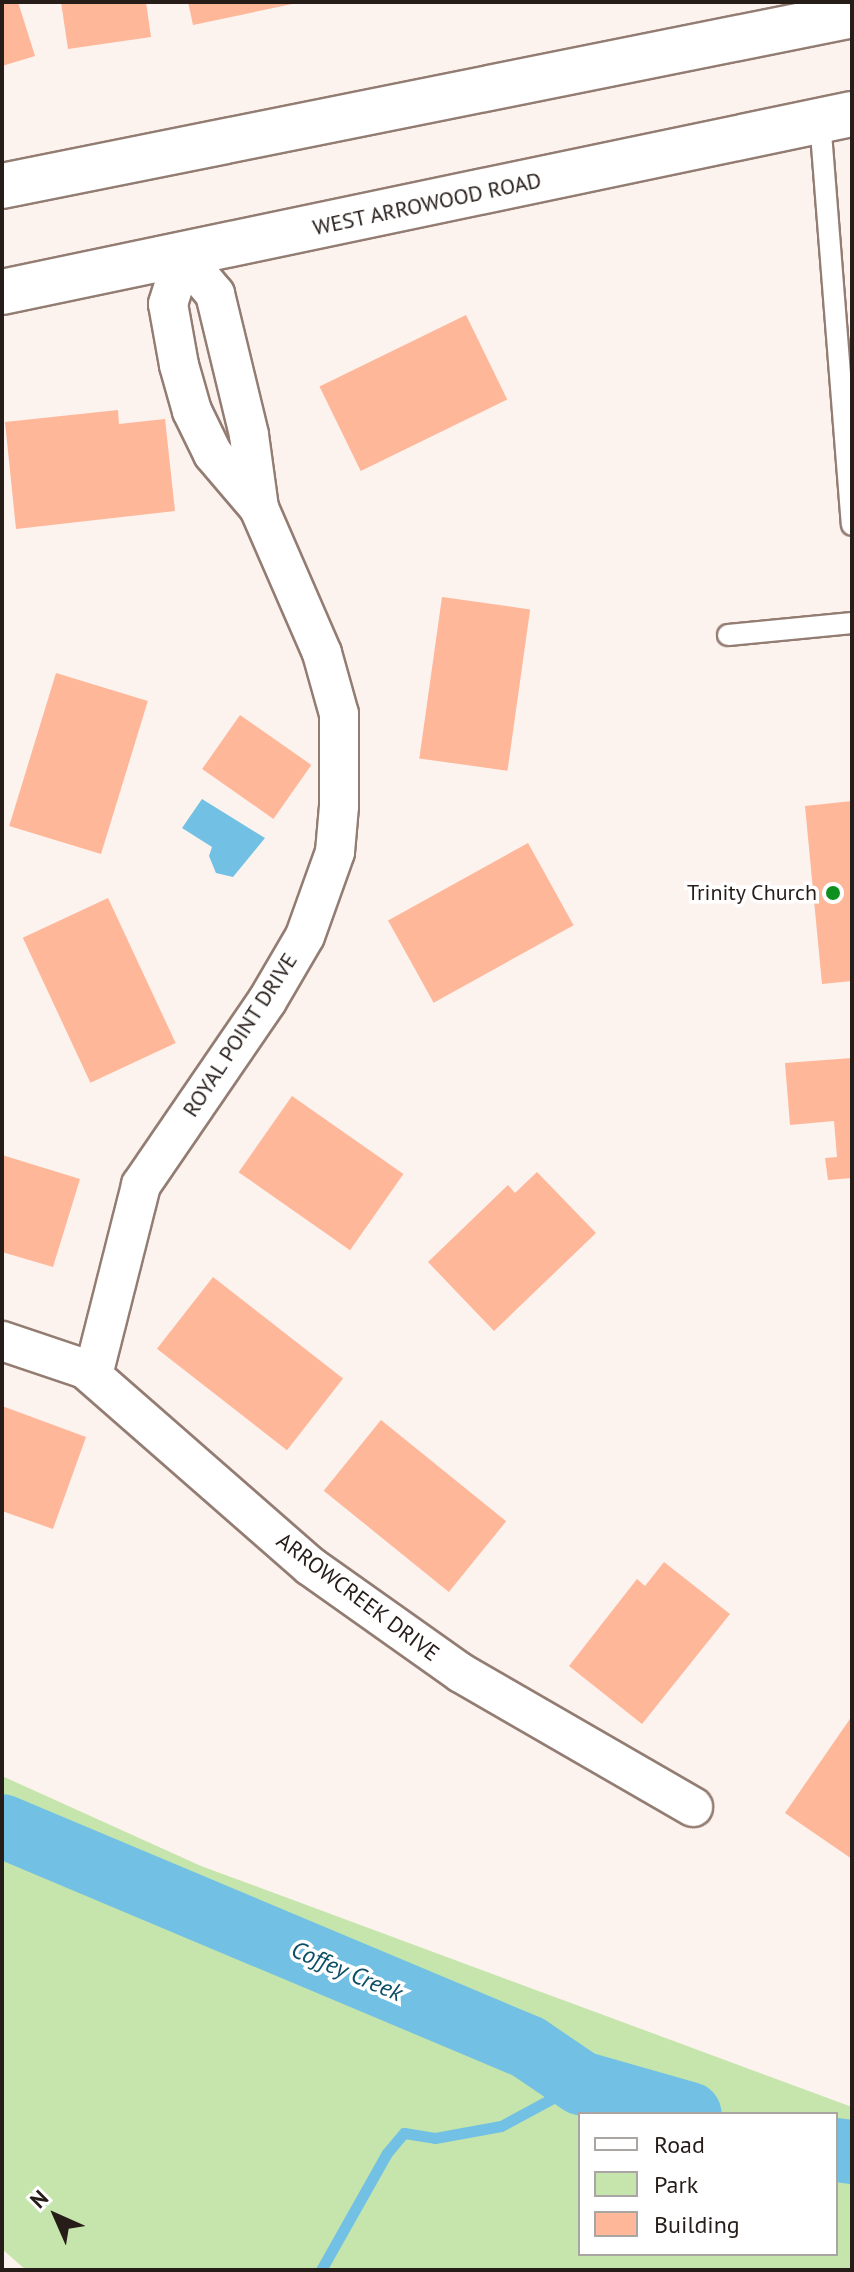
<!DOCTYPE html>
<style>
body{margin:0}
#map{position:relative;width:854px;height:2272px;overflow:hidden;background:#fcf2ee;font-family:"PT Sans",sans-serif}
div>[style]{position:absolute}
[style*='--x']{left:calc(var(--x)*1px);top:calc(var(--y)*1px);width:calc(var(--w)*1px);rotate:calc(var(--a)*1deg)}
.green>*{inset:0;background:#c5e5ad}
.water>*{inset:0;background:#72c1e4}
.stream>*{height:11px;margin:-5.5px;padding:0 5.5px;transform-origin:5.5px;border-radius:5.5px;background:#72c1e4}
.river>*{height:64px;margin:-32px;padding:0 32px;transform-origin:32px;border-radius:32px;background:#72c1e4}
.building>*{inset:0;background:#feb799;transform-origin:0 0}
.roads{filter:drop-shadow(2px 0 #937d73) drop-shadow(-2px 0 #937d73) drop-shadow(0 2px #937d73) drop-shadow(0 -2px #937d73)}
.service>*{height:20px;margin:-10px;padding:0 10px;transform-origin:10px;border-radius:10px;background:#fff}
.minor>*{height:38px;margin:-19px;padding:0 19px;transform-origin:19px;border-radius:19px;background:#fff}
.secondary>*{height:44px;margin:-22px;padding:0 22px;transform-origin:22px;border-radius:22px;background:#fff}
.dots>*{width:22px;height:22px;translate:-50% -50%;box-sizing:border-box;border:4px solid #fff;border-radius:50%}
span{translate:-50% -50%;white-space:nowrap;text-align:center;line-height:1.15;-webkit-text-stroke:7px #fff;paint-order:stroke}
.street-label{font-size:22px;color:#261d19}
.poi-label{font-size:22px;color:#261d19}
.right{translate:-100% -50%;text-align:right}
.water-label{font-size:24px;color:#0c4f67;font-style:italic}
.frame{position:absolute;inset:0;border:4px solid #261d19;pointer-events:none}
.legend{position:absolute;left:578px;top:2112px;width:260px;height:144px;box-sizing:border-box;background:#fff;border:2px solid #a8a5a3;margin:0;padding:10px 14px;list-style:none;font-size:24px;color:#261d19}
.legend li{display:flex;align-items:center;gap:16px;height:40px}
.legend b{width:40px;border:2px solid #a8a5a3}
.north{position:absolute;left:16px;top:2176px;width:80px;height:80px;-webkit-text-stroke:6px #fff;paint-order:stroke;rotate:315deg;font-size:22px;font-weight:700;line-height:32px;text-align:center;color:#261d19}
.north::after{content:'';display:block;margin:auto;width:28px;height:36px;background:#261d19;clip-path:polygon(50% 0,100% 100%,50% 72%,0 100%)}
</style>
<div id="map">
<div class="green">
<i style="clip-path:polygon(evenodd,2px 1776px,201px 1866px,852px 2107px,852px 2270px,26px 2270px,2px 2249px,2px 1776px,580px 2114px,836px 2114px,836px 2254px,580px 2254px,580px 2114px)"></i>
</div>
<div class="water">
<i style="clip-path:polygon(202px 799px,265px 838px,233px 877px,216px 873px,209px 856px,212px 847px,182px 828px)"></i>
</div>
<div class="stream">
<i style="--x:321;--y:2270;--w:134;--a:-60.6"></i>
<i style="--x:387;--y:2153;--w:26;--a:-50"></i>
<i style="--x:404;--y:2133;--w:31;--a:9"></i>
<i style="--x:435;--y:2138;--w:67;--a:-10.3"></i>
<i style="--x:501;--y:2126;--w:91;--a:-28.3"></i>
</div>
<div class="river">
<i style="--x:2;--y:1826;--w:571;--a:22.79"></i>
<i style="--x:528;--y:2047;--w:64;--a:34.2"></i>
<i style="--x:581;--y:2083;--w:113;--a:15.9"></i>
<i style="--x:836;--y:2150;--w:16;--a:7"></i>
</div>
<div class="building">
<i style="clip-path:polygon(8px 2px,18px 2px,35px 56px,2px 66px,2px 4px)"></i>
<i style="clip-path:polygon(61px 2px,146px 2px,151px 37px,68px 49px)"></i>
<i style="clip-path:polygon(188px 2px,297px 2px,297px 3px,193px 25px)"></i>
<i style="left:466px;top:315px;width:94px;height:163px;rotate:64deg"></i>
<i style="clip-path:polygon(118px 410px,119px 424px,165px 419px,175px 511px,16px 529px,5px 422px)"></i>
<i style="left:442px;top:597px;width:89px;height:163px;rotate:8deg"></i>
<i style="left:56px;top:673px;width:96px;height:160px;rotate:17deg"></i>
<i style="left:240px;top:715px;width:87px;height:66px;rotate:35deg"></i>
<i style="clip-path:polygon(852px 801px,852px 981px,822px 984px,805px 806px)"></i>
<i style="left:528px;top:843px;width:94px;height:160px;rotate:61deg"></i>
<i style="left:108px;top:898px;width:160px;height:94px;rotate:65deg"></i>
<i style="clip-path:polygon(852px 1058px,852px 1178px,828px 1180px,825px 1158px,837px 1157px,834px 1121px,790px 1125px,785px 1063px)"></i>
<i style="left:292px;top:1096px;width:136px;height:93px;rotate:35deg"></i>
<i style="clip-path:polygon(2px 1155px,80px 1179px,53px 1267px,2px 1252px)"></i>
<i style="clip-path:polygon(537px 1172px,596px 1233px,494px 1331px,428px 1262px,508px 1185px,515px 1193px)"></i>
<i style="left:213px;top:1277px;width:165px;height:91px;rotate:38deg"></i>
<i style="clip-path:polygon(2px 1406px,86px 1437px,53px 1529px,2px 1511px)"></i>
<i style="left:381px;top:1420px;width:161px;height:91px;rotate:39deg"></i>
<i style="clip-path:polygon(664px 1562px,730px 1614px,642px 1724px,569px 1666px,637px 1579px,645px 1586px)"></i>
<i style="clip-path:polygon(852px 1716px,852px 1859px,785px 1813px)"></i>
</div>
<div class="roads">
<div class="service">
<i style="--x:820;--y:120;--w:406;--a:85.5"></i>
<i style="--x:728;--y:635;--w:125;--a:-5.5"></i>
</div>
<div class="minor">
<i style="--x:183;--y:256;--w:50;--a:49.9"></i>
<i style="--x:215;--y:294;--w:145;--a:76.4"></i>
<i style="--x:249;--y:435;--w:74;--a:82.2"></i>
<i style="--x:2;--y:1341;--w:88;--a:18.6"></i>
<i style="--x:85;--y:1369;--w:299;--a:41.2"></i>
<i style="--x:310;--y:1566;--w:185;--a:35.3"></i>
<i style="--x:461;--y:1673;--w:268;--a:30"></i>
<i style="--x:93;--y:1375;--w:196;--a:-75.8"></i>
<i style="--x:141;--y:1185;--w:223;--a:-55.6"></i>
<i style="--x:267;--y:1001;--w:75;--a:-59.7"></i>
<i style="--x:305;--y:936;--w:89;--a:-70.3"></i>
<i style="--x:335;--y:852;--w:46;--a:-85"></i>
<i style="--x:339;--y:806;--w:92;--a:-90"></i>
<i style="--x:339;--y:714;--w:63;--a:-105.6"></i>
<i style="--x:322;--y:653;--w:158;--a:-113.5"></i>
<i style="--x:259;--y:508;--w:71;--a:-130.4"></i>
<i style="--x:213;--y:454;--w:48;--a:-116"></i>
<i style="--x:192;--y:411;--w:48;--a:-105.8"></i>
<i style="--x:179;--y:365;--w:62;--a:-100.2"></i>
<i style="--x:168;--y:304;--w:50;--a:-72.6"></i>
</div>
<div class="secondary">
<i style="--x:2;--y:186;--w:867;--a:-11.37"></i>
<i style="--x:2;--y:292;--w:868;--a:-11.83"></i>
</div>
</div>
<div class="dots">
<i style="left:833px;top:893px;background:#0d9020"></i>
</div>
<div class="street-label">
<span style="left:427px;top:204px;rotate:-12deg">WEST ARROWOOD ROAD</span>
<span style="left:240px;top:1035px;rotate:-57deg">ROYAL POINT DRIVE</span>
<span style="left:358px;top:1597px;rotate:37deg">ARROWCREEK DRIVE</span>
</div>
<div class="poi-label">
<span class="right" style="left:817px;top:893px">Trinity Church</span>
</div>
<div class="water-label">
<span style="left:347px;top:1971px;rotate:23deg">Coffey Creek</span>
</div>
<div class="frame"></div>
<ul class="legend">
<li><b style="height:10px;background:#fff"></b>Road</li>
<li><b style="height:22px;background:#c5e5ad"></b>Park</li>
<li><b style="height:22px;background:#feb799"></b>Building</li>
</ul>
<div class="north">N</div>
</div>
